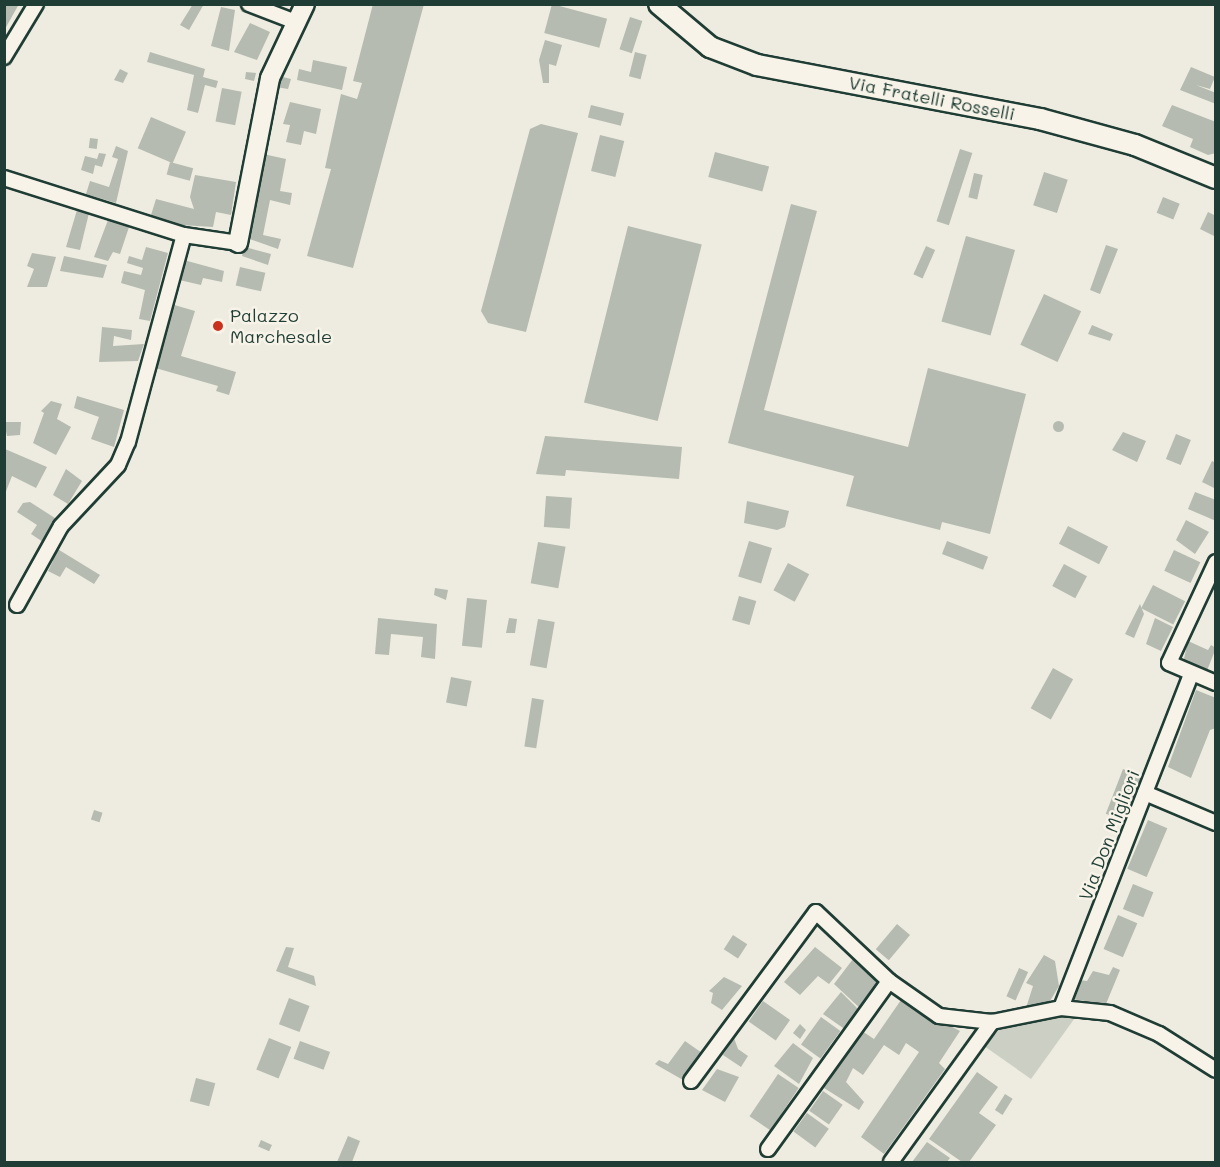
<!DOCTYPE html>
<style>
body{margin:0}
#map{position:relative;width:1220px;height:1167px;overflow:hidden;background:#eeece1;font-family:Mali,sans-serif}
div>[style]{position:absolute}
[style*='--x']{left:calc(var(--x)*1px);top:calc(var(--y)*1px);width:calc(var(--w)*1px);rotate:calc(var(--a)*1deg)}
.green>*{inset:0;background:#cccfc4}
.building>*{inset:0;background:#b5bbb0;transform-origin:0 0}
.round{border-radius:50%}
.roads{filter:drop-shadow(2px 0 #1f3d34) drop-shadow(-2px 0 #1f3d34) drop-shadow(0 2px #1f3d34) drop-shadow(0 -2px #1f3d34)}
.minor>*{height:14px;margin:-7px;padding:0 7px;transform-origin:7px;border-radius:7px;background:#f7f3e8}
.tertiary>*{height:18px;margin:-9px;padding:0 9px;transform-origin:9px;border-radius:9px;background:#f7f3e8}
.secondary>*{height:20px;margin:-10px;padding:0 10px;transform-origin:10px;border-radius:10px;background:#f7f3e8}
.dots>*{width:16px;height:16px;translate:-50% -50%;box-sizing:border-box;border:3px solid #f7f3e8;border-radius:50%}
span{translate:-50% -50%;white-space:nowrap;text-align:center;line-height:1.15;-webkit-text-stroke:5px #f7f3e8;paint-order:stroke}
.street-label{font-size:18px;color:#1f3d34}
.poi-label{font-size:18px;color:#1f3d34}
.left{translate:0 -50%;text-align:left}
.frame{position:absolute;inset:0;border:6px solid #1f3d34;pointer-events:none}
</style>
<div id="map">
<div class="green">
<i style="clip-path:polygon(1064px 1014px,1077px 1015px,1031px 1079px,984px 1046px,1000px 1029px)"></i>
</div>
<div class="building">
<i style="clip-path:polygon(5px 4px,19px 4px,5px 29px)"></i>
<i style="clip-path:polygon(193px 4px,204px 4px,189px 30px,180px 25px)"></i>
<i style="clip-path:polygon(373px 4px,424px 4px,353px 268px,307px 256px,331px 169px,325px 168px,341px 94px,357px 99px,362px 83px,353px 81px)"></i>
<i style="left:552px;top:4px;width:57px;height:30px;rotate:15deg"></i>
<i style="clip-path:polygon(221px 7px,235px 10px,229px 51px,211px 46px)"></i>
<i style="left:630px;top:17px;width:13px;height:34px;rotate:18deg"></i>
<i style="clip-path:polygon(250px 23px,270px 32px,257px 60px,234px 52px)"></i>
<i style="clip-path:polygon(545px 40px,562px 45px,556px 66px,549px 64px,549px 83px,543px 83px,539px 60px)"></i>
<i style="clip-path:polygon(150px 52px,205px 69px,203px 77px,218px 81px,216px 88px,205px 85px,198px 113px,187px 110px,194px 75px,147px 62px)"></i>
<i style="left:635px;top:52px;width:12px;height:25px;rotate:14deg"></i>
<i style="clip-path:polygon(313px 60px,347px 67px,342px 90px,297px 80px,299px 69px,311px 72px)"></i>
<i style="clip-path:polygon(1191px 67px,1215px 77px,1210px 89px,1196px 85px,1216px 93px,1216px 104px,1180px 90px)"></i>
<i style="clip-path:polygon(120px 69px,128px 73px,123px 83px,114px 80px)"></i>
<i style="clip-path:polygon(246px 72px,256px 73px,254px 81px,245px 79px)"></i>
<i style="clip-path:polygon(279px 76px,291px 79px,288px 89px,276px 87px)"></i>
<i style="left:222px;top:88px;width:20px;height:34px;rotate:11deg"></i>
<i style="clip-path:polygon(290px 102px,321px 109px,316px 134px,304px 131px,301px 145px,286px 142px,290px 125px,283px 124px)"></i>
<i style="left:591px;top:105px;width:34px;height:13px;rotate:14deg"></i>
<i style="clip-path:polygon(1172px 105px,1216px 122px,1216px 153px,1208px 155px,1190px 147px,1193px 139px,1162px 126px)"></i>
<i style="left:151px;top:117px;width:38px;height:34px;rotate:23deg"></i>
<i style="clip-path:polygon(541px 124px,578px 133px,526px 332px,488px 323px,481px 311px,530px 129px)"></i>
<i style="left:600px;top:135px;width:25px;height:37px;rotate:14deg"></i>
<i style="left:90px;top:138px;width:8px;height:10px;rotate:7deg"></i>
<i style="clip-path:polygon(116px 146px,128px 151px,116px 203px,86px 194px,90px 181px,109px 187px,118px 159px,112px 157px)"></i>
<i style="left:960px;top:149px;width:13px;height:76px;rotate:18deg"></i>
<i style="left:715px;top:152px;width:56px;height:26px;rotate:15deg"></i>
<i style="clip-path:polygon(99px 153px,106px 154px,102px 167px,95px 165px,93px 174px,81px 170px,85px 156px,97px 159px)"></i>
<i style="clip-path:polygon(263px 154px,286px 159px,280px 191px,292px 193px,290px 205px,270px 200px,263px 235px,281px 239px,278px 249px,244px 237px)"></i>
<i style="left:170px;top:162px;width:24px;height:13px;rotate:15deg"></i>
<i style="left:1044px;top:172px;width:25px;height:35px;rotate:18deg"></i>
<i style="left:974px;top:173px;width:9px;height:25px;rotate:13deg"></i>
<i style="clip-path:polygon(195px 175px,236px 182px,231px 215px,216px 212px,213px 227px,181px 225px,151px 215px,156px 199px,194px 209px,190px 197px)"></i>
<i style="left:1163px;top:197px;width:18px;height:17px;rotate:22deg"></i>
<i style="clip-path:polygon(791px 204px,817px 211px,764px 410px,908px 447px,928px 368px,1026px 394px,990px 534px,942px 522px,940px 530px,846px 506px,854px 476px,728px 443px)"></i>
<i style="clip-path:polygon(77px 210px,89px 213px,80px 250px,66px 247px)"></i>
<i style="clip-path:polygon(1208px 212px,1216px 216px,1216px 237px,1200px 229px)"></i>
<i style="clip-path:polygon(108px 220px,129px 227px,120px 254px,113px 252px,108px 261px,94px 257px)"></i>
<i style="left:628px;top:226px;width:76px;height:182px;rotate:14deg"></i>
<i style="left:966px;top:236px;width:51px;height:89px;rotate:16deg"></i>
<i style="clip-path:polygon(1106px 245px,1118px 249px,1100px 294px,1090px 290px)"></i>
<i style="left:926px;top:246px;width:10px;height:31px;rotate:24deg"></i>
<i style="clip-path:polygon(146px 247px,168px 253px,150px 321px,139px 319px,145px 290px,121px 283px,124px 271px,141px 275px,143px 268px,127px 263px,129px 256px,142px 260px)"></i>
<i style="clip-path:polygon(245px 247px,271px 254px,268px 265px,242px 256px)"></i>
<i style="clip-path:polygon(32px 253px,56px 257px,47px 287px,27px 287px,34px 269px,27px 266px)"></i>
<i style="clip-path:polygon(64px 256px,107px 265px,103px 278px,60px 271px)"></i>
<i style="clip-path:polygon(180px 259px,224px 271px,222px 282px,203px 278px,201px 285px,175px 279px)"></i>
<i style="left:240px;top:267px;width:26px;height:19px;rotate:13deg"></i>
<i style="left:1044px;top:294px;width:41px;height:56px;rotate:25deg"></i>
<i style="clip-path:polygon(171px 304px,195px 311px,181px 356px,236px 372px,229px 395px,216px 391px,218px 386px,152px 367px)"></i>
<i style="clip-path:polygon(1092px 325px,1113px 334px,1110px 341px,1088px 334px)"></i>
<i style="clip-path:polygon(102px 327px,132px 330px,131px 340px,114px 336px,113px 346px,144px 344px,138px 361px,99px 362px)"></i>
<i style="clip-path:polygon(77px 396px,124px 410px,114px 447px,91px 439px,99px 417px,74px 408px)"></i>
<i style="clip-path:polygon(51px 401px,62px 404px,57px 419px,71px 427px,56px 455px,33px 443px,44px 413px,41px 411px)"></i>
<i class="round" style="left:1052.5px;top:420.5px;width:11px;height:11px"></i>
<i style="clip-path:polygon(4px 422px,21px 422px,20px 435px,7px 436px)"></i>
<i style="clip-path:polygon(1123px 432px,1146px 441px,1137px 462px,1112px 450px)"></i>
<i style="left:1176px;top:434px;width:16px;height:27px;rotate:22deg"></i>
<i style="clip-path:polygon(545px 436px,682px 447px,679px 479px,566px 470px,565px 476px,536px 474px)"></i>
<i style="clip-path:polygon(5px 449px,47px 467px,36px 488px,12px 476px,5px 494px)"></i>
<i style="clip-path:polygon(1212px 461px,1216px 463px,1216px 489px,1202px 482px)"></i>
<i style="clip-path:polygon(66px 469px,82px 481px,68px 504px,53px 495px)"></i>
<i style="clip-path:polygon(1195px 492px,1216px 500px,1216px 521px,1188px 509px)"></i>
<i style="left:546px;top:496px;width:26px;height:31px;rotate:4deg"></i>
<i style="clip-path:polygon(747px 501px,789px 511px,785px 527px,777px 530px,744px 523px)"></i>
<i style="clip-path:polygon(30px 502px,58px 520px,43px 542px,31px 534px,37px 525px,17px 512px,23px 503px)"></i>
<i style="clip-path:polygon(1186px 520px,1209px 532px,1195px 554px,1176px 540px)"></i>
<i style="left:1068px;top:526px;width:45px;height:20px;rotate:27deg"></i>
<i style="left:749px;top:541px;width:24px;height:37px;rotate:17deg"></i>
<i style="left:947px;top:541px;width:44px;height:14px;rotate:21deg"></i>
<i style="left:538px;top:542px;width:28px;height:42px;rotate:10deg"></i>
<i style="clip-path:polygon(51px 545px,100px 575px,94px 584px,66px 567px,60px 577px,48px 571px,53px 561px,45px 557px)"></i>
<i style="left:1174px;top:550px;width:29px;height:23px;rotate:25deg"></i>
<i style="left:788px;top:563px;width:24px;height:31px;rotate:28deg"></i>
<i style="left:1064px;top:564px;width:26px;height:25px;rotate:28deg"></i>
<i style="left:1153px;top:585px;width:36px;height:26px;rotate:27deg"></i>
<i style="clip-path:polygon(435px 588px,448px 590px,446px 600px,434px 595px)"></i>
<i style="left:739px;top:596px;width:18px;height:25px;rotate:16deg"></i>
<i style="left:467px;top:598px;width:20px;height:48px;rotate:6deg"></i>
<i style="clip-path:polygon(1140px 604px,1144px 614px,1134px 638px,1125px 634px)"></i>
<i style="clip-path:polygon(378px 618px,437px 624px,435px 659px,421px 657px,423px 637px,391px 634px,389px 655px,375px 654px)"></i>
<i style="clip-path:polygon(509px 618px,517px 619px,515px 633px,506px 633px)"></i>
<i style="clip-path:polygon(1155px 618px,1173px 627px,1161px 651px,1146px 644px)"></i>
<i style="left:538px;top:619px;width:17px;height:47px;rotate:10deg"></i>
<i style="clip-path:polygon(1188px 641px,1208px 650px,1211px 645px,1216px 648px,1206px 673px,1183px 663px)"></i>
<i style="left:1053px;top:668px;width:23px;height:46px;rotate:29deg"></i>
<i style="left:451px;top:677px;width:21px;height:26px;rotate:11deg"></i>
<i style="clip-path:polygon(1196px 690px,1216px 698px,1216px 728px,1210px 730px,1191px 778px,1168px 767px)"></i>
<i style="left:532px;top:698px;width:12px;height:49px;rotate:9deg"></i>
<i style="left:1123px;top:769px;width:22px;height:48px;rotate:21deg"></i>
<i style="left:94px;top:810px;width:9px;height:10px;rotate:18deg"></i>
<i style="left:1148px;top:820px;width:21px;height:53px;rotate:23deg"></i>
<i style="left:1133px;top:884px;width:22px;height:27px;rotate:22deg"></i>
<i style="left:1118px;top:915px;width:21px;height:37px;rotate:23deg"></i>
<i style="left:897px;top:924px;width:17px;height:33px;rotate:40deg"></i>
<i style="left:733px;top:935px;width:17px;height:17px;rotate:33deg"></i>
<i style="clip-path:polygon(286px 947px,294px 948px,288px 967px,314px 976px,316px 986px,276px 971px)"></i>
<i style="clip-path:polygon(815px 947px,842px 968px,829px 984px,818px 976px,800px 995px,784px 982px)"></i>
<i style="clip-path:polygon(1044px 955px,1055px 961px,1059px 986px,1050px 1001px,1026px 1008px,1033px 986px,1026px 983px)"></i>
<i style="clip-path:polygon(853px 959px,881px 987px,863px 1011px,834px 984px)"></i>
<i style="clip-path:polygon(1113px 967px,1120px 970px,1106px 1004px,1071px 999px,1079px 980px,1087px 981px,1093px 971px,1109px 975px)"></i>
<i style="left:1019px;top:968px;width:10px;height:31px;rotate:24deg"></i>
<i style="clip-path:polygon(724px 977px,742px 986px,722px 1010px,711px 1003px,713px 993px,709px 991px)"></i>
<i style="clip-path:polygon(841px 992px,859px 1010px,846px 1030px,823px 1014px)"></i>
<i style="left:289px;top:998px;width:22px;height:28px;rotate:21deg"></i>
<i style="clip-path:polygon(901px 1000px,960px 1031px,939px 1063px,945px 1069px,884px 1154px,861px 1137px,919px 1052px,906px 1043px,899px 1055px,884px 1045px,863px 1075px,853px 1068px,846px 1082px,864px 1102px,859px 1110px,824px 1088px,862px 1031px,874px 1039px)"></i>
<i style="left:763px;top:1001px;width:33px;height:25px;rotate:35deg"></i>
<i style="left:821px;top:1017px;width:24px;height:34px;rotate:36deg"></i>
<i style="clip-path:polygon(800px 1024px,806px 1030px,800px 1039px,793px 1033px)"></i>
<i style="left:269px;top:1038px;width:24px;height:34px;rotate:22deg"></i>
<i style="clip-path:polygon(734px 1038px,738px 1049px,748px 1056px,741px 1067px,723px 1055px)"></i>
<i style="left:300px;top:1041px;width:32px;height:19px;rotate:20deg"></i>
<i style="clip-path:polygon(685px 1041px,702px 1053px,683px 1080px,655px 1064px,659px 1060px,668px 1064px)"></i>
<i style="clip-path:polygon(793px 1043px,813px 1058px,799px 1084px,774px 1066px)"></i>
<i style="clip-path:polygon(717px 1069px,739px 1077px,725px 1102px,702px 1090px)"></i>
<i style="clip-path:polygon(977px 1072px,998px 1087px,979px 1113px,996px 1125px,969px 1162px,962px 1162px,929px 1139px)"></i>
<i style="left:778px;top:1074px;width:25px;height:51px;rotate:34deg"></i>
<i style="left:196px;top:1078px;width:20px;height:24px;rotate:15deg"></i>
<i style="left:823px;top:1091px;width:24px;height:24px;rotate:35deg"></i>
<i style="left:1005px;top:1094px;width:9px;height:19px;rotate:32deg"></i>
<i style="left:807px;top:1113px;width:27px;height:23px;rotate:36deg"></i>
<i style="clip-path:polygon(348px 1136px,360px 1141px,352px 1162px,337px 1162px)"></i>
<i style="left:261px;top:1140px;width:12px;height:7px;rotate:24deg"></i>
<i style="clip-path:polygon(927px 1142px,950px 1158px,947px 1162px,912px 1162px)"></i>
</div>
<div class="roads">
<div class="minor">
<i style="--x:249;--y:4;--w:50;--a:21"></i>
<i style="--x:4;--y:57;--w:62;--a:-58.9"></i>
<i style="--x:4;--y:178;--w:189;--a:17.6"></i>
<i style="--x:184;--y:235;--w:55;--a:8.4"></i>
<i style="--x:1216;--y:562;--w:111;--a:115"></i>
<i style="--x:1169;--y:663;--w:51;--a:23.1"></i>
<i style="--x:17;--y:605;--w:90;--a:-60.9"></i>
<i style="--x:61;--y:526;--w:83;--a:-46.9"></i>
<i style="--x:118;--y:465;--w:25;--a:-67"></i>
<i style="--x:128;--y:442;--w:214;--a:-74.9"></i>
<i style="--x:1145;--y:793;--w:77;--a:22.9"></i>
<i style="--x:1061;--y:1008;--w:357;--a:-68.7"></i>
<i style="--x:691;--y:1081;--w:210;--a:-53.5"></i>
<i style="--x:816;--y:912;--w:100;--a:43.4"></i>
<i style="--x:889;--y:981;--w:61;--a:35"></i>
<i style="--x:939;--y:1016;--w:53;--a:6.5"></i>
<i style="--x:992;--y:1022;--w:70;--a:-11.5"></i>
<i style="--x:1061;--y:1008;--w:49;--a:5.8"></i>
<i style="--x:1110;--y:1013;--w:53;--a:23.2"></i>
<i style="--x:1159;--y:1034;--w:67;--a:32.3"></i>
<i style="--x:768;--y:1149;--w:207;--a:-54.2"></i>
<i style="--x:891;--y:1162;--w:173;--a:-54.2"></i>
</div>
<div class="tertiary">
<i style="--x:238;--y:243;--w:168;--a:-79"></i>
<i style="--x:270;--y:78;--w:82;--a:-64.7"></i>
</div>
<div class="secondary">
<i style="--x:659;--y:4;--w:67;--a:40.1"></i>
<i style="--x:710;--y:47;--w:50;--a:21"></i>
<i style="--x:757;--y:65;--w:288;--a:10.8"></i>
<i style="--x:1040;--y:119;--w:98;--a:15.3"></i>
<i style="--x:1135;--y:145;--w:87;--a:22.2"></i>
</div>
</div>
<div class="dots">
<i style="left:218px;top:326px;background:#c8321e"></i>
</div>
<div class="street-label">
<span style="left:932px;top:98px;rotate:11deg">Via Fratelli Rosselli</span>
<span style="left:1109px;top:835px;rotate:-69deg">Via Don Migliori</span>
</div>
<div class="poi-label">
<span class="left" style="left:230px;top:326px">Palazzo<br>Marchesale</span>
</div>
<div class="frame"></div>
</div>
